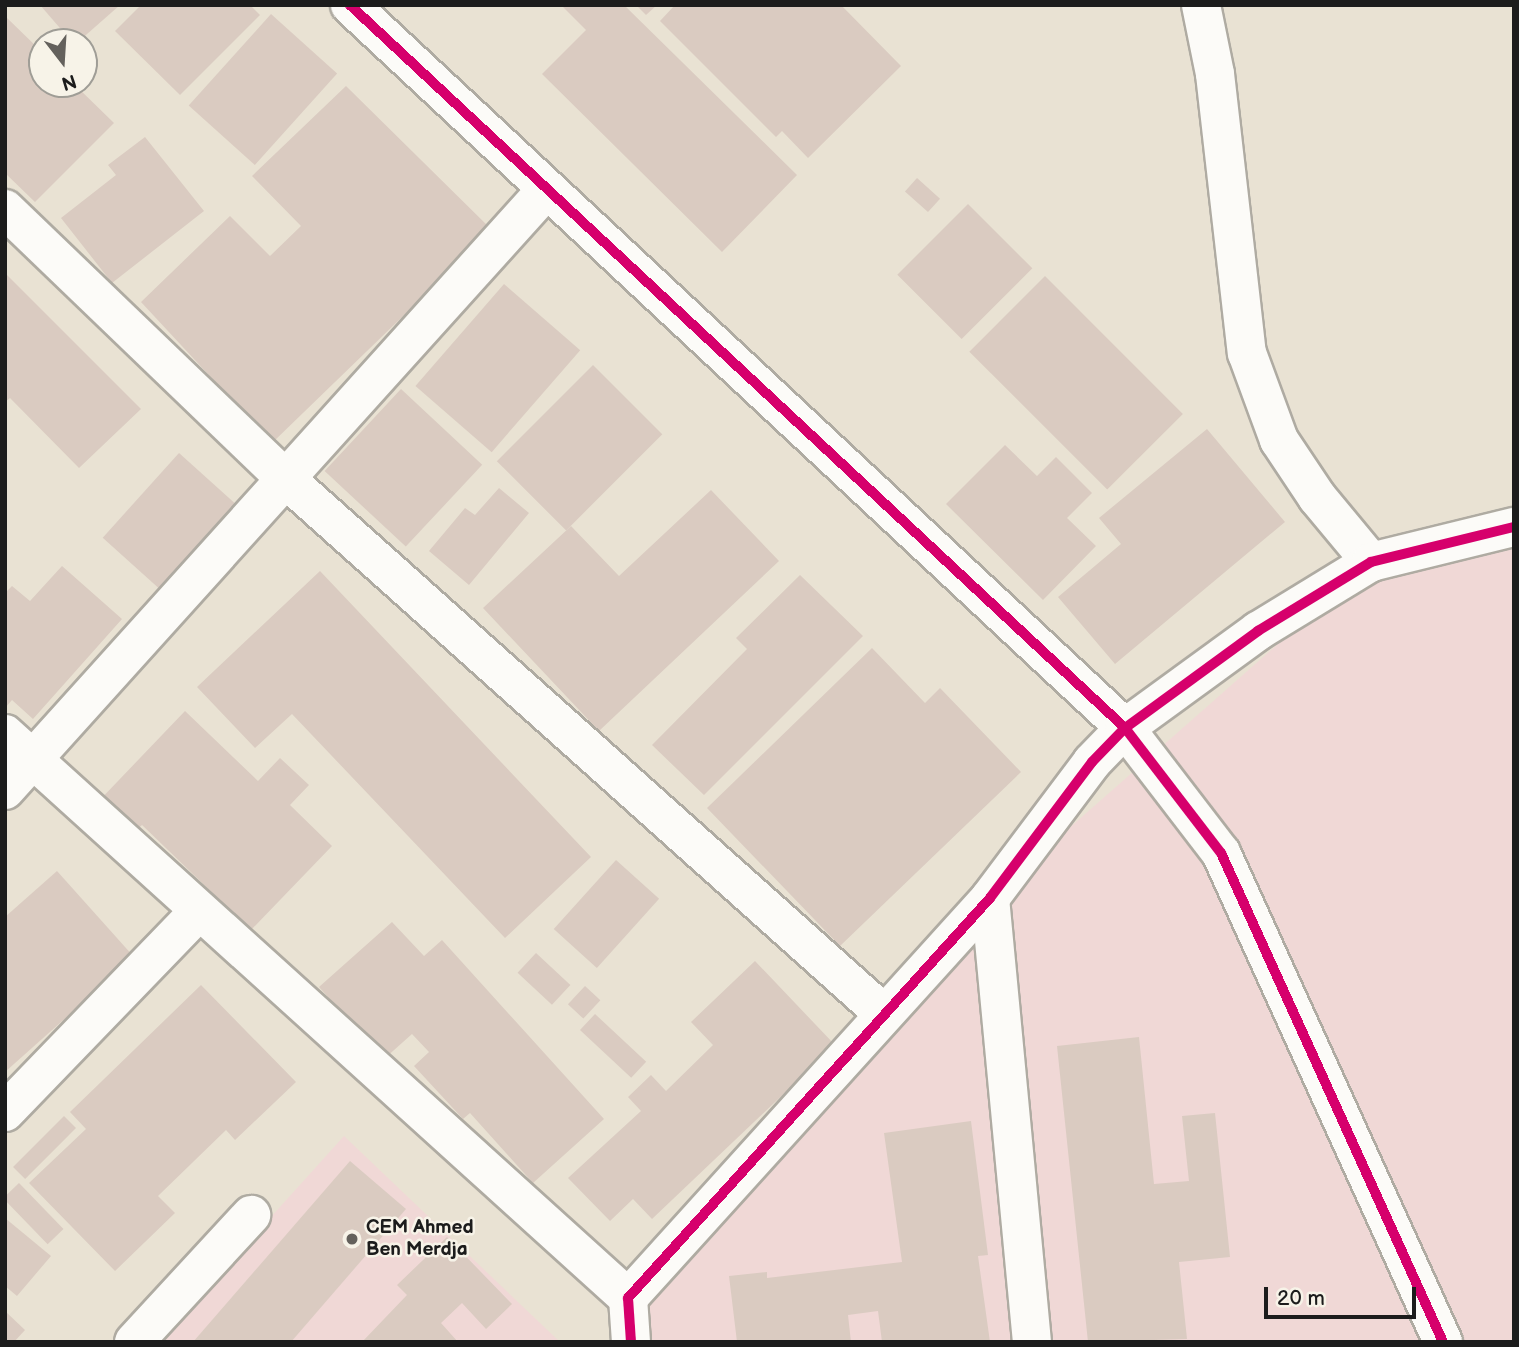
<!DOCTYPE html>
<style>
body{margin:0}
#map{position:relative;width:1519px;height:1347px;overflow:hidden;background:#e9e2d3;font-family:"Balsamiq Sans",sans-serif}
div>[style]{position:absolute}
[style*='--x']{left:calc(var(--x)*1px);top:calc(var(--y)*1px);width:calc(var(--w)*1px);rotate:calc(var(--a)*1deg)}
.built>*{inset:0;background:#f0d8d6}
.building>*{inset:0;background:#dacbc1;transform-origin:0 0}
.roads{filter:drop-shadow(2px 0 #afaba2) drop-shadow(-2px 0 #afaba2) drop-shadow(0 2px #afaba2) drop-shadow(0 -2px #afaba2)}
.minor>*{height:38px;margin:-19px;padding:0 19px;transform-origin:19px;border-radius:19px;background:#fcfbf8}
.cycleway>*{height:10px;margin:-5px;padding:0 5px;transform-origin:5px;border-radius:5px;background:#d6006c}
.dots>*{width:19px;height:19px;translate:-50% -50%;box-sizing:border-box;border:4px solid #f7f3e8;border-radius:50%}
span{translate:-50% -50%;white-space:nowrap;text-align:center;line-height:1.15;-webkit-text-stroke:5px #f7f3e8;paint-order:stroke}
.poi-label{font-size:19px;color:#1c1c1c;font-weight:700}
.left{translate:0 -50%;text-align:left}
.frame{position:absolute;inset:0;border:7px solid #1c1c1c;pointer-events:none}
.north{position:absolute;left:28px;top:28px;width:70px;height:70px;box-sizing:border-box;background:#f7f3e8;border:2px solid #9f9d96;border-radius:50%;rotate:163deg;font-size:19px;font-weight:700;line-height:28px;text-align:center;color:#1c1c1c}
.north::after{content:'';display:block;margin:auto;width:24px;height:32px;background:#64615c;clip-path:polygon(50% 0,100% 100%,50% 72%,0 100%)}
.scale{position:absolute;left:1264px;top:1287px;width:152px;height:32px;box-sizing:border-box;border:4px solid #1c1c1c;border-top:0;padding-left:9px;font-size:21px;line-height:24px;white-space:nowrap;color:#1c1c1c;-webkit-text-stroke:5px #f7f3e8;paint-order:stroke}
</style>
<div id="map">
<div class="built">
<i style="clip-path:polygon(1514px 530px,1514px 1342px,630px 1342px,628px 1298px,990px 898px,1371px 562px)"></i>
<i style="clip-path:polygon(344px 1136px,560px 1342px,158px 1342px)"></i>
</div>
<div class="building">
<i style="clip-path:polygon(40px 5px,120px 5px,78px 42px,72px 42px)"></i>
<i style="clip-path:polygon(141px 5px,250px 5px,260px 15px,180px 95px,115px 31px)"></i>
<i style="clip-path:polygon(561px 5px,624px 5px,797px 175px,722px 252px,542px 74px,586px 30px)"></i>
<i style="clip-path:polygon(636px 5px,657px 5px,646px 15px)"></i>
<i style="clip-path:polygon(675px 5px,841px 5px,901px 66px,808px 158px,782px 131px,776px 137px,660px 21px)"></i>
<i style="left:271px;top:14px;width:89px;height:123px;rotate:42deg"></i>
<i style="clip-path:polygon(5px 16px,42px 52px,42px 84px,74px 84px,114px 123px,35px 202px,5px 173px)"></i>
<i style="clip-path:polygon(346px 86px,492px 230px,272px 443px,141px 302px,230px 216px,270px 256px,301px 226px,252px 176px)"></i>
<i style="clip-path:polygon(145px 137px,204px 211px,112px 283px,61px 218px,116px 175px,108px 165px)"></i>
<i style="left:917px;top:178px;width:31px;height:18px;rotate:42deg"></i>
<i style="left:968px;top:204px;width:91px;height:100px;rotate:45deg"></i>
<i style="clip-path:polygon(5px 273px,141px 409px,79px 468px,10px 398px,5px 402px)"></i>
<i style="left:1045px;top:276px;width:195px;height:107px;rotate:45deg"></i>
<i style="left:504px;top:284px;width:101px;height:135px;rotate:41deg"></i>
<i style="left:593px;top:365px;width:98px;height:136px;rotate:45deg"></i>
<i style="left:401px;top:389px;width:111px;height:112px;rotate:43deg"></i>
<i style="clip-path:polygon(1207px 429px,1285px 522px,1115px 664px,1058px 597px,1121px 544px,1099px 518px)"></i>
<i style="clip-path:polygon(1005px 445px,1037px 476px,1056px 457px,1092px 493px,1067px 518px,1096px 546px,1043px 600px,946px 504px)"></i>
<i style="left:179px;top:453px;width:89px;height:114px;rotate:42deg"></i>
<i style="clip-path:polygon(499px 488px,529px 513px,469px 585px,429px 551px,465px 508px,475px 515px)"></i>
<i style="clip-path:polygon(711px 490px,779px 561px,599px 731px,483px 608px,571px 526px,619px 576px)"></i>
<i style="clip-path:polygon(62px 566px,122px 619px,33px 719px,12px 700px,5px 708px,5px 593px,12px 586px,30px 601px)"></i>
<i style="clip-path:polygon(320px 571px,591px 857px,505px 938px,292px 714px,255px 748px,197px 687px)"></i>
<i style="clip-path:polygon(800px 575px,863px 636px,704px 795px,652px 745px,747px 649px,736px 638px)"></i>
<i style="clip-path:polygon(872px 648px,925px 703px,940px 688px,1021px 772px,840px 946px,707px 808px)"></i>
<i style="clip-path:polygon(185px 711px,258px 781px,280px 758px,309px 785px,290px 805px,332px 846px,251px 930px,142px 825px,130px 836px,96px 804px)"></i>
<i style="left:616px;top:860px;width:58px;height:93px;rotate:42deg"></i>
<i style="clip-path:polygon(57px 871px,134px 957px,5px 1072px,5px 917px)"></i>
<i style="clip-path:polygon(392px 922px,424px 956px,442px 940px,604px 1119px,533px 1183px,470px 1113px,463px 1119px,414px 1066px,429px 1052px,412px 1034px,384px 1059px,319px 987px)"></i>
<i style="left:536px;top:953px;width:47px;height:27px;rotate:43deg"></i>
<i style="clip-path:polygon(755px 961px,835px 1045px,652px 1219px,633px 1199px,610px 1221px,568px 1178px,641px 1111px,628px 1097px,651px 1075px,666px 1091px,713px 1045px,691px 1022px)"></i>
<i style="clip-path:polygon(201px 985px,296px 1082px,235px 1140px,226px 1130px,158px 1196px,175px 1213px,115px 1271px,29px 1183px,86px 1129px,70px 1112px)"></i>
<i style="left:585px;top:986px;width:21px;height:25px;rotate:43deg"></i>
<i style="left:595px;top:1014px;width:70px;height:22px;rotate:43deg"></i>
<i style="clip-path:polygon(1139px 1037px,1154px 1184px,1189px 1181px,1182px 1116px,1215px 1113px,1230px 1257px,1179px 1262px,1187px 1339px,1088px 1342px,1057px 1046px)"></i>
<i style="left:64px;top:1116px;width:17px;height:72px;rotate:45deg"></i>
<i style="clip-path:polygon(971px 1121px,988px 1255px,978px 1256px,990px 1342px,882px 1342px,878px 1311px,848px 1315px,851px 1342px,737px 1342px,729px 1276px,767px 1272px,767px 1278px,902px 1262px,884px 1133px)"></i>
<i style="clip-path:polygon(350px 1161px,406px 1209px,291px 1342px,193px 1342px)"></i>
<i style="left:19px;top:1183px;width:64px;height:22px;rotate:46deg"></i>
<i style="clip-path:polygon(5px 1218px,51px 1256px,17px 1296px,5px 1286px)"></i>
<i style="clip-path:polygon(447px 1237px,512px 1304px,486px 1329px,462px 1303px,441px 1323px,458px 1342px,362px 1342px,407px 1295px,397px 1285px)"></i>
<i style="clip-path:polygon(5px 1311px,25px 1330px,14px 1342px,5px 1342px)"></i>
</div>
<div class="roads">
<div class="minor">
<i style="--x:350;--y:5;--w:1060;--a:43.01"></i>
<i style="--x:1125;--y:728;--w:158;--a:52.5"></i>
<i style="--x:1221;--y:853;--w:537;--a:65.58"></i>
<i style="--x:1201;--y:5;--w:70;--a:78.5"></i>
<i style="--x:1215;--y:74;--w:281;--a:83.5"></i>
<i style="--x:1247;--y:353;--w:93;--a:69.8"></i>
<i style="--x:1279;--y:440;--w:69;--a:56.3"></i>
<i style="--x:1317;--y:497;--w:85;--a:50.3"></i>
<i style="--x:5;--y:209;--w:391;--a:43.9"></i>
<i style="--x:287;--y:480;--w:800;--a:41.81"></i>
<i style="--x:5;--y:734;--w:840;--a:42.15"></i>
<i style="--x:5;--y:790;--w:808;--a:-47.96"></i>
<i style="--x:990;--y:898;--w:446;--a:84.6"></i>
<i style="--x:5;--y:1112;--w:278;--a:-46"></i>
<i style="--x:134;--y:1342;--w:173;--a:-47.3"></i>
<i style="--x:631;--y:1342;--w:44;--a:-93.9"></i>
<i style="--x:628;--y:1298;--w:539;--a:-47.85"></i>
<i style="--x:990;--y:898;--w:170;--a:-53.1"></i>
<i style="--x:1092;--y:762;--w:47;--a:-45.9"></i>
<i style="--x:1125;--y:728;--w:165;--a:-36.1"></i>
<i style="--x:1258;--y:631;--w:132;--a:-31.4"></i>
<i style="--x:1371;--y:562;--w:147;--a:-13.8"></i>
</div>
</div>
<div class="cycleway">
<i style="--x:350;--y:5;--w:1060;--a:43.01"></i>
<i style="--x:1125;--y:728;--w:158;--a:52.5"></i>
<i style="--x:1221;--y:853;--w:537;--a:65.58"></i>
<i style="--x:631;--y:1342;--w:44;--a:-93.9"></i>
<i style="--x:628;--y:1298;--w:539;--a:-47.85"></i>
<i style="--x:990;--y:898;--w:170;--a:-53.1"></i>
<i style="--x:1092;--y:762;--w:47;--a:-45.9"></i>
<i style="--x:1125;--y:728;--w:165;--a:-36.1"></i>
<i style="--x:1258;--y:631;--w:132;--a:-31.4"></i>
<i style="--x:1371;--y:562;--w:147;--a:-13.8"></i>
</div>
<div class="dots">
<i style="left:352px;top:1239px;background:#64615c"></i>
</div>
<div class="poi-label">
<span class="left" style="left:366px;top:1239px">CEM Ahmed<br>Ben Merdja</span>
</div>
<div class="frame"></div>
<div class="north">N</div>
<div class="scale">20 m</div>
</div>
